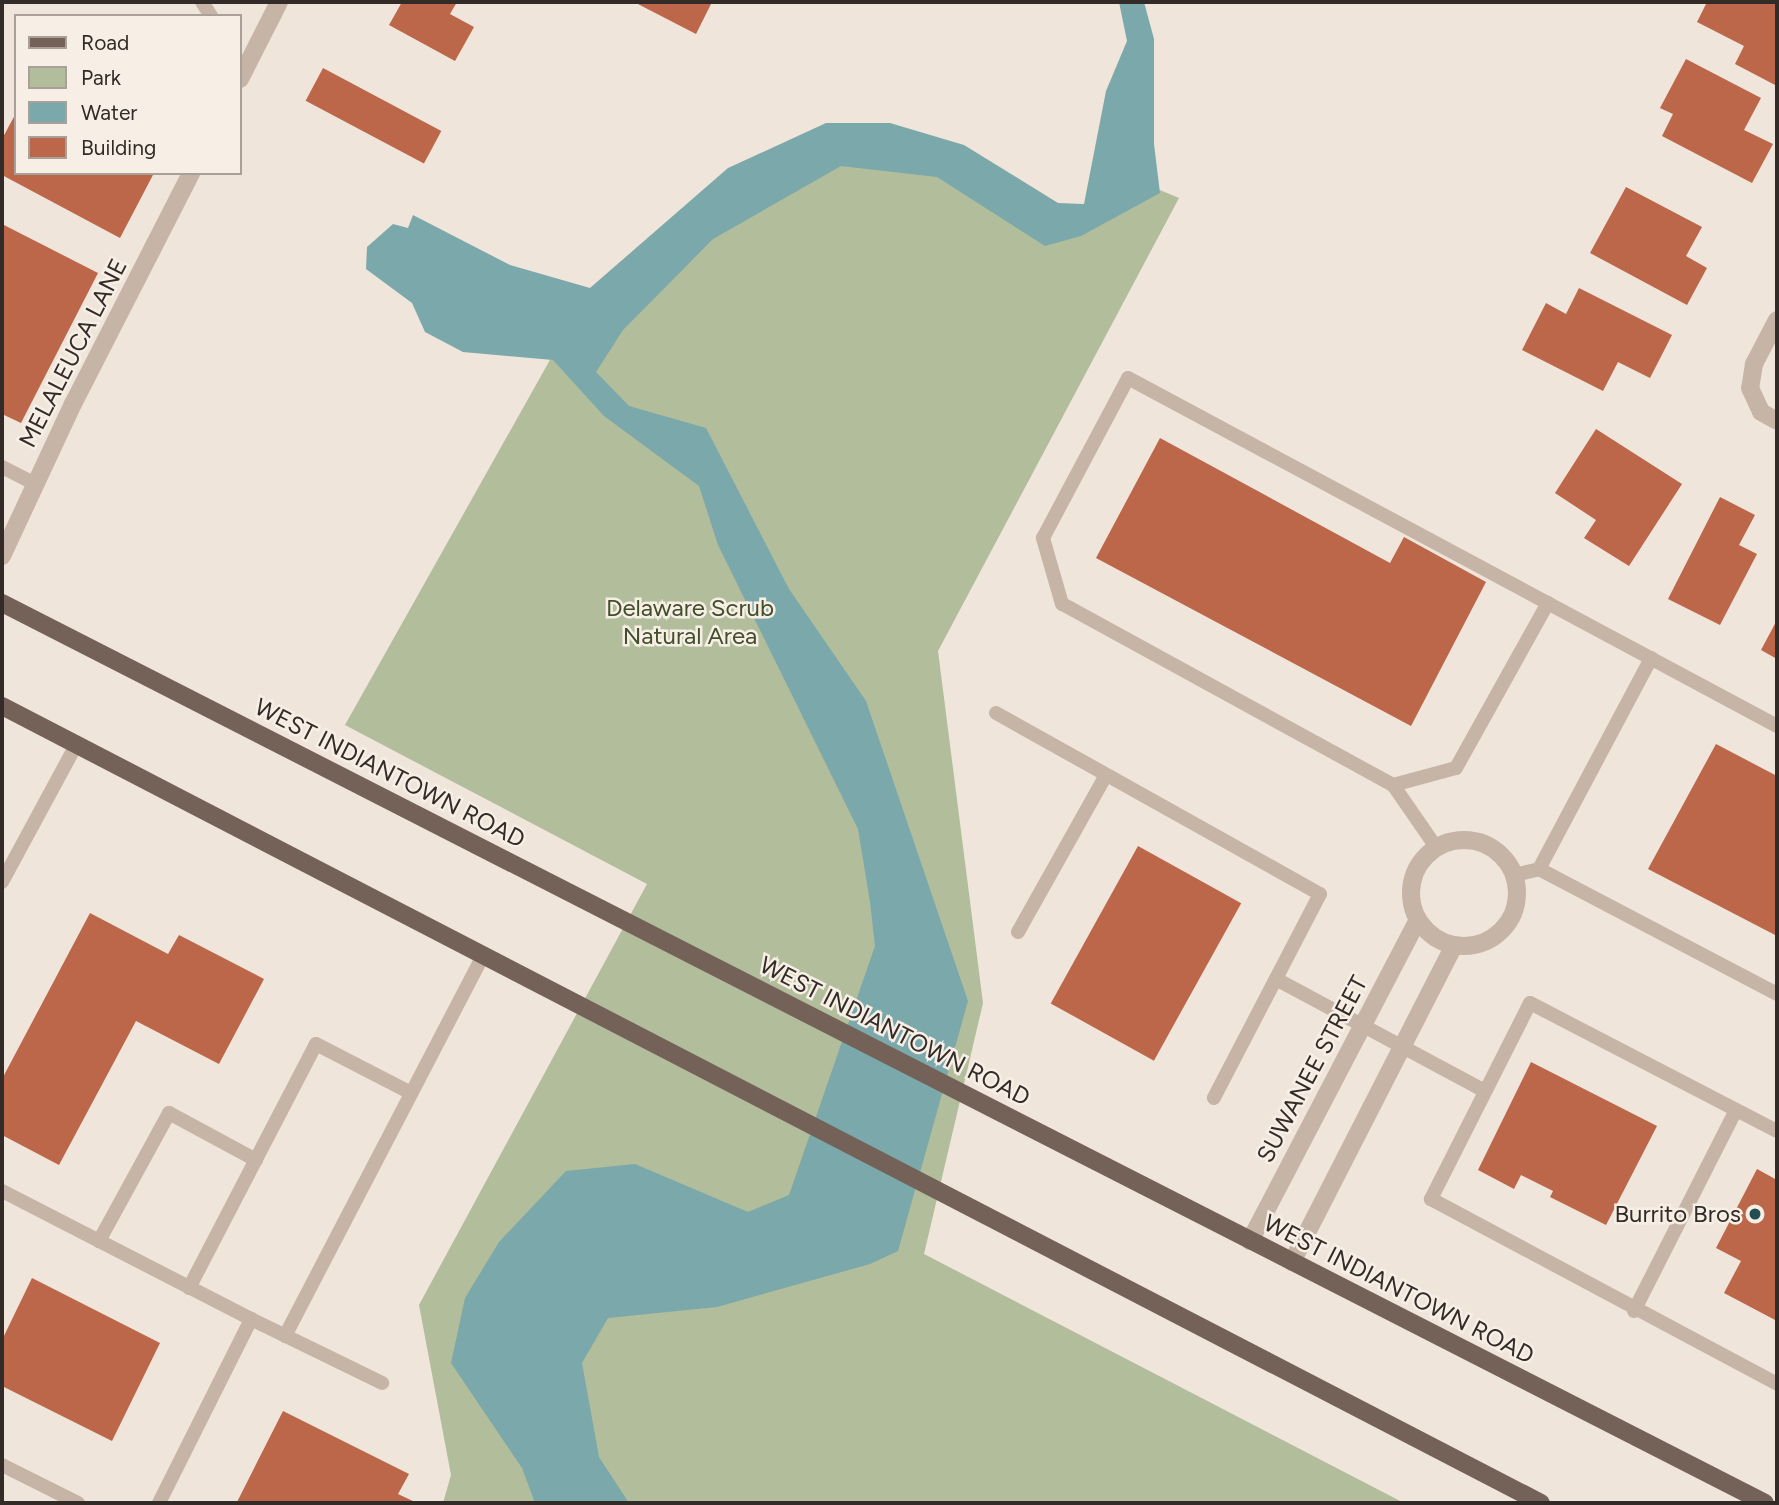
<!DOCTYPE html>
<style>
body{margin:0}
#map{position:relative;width:1779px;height:1505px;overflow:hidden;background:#efe5da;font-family:Figtree,sans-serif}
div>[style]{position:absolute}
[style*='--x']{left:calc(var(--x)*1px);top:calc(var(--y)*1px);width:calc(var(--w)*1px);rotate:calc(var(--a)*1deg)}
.green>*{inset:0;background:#b1bd9b}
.water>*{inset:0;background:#7ba8aa}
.building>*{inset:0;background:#bc664a;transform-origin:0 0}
.lane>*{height:14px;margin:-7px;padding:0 7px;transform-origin:7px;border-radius:7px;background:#c6b5a7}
.street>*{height:18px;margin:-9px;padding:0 9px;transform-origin:9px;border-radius:9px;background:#c6b5a7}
.street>.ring{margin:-9px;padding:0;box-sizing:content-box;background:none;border:18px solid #c6b5a7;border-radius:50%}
.primary>*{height:18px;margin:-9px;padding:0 9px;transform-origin:9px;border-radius:9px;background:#746259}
.dots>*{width:19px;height:19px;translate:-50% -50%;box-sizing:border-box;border:4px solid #f7efe5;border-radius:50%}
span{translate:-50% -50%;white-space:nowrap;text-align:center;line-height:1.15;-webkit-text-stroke:5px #f7efe5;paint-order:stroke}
.street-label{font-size:24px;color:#332b27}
.park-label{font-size:24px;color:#424f2c}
.poi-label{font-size:24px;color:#332b27}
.right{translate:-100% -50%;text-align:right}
.frame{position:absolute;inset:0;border:4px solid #332b27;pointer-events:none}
.legend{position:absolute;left:14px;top:14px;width:228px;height:161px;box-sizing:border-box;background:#f7efe5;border:2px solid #a9a199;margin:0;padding:9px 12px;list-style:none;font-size:21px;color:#332b27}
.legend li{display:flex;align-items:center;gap:14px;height:35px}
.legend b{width:35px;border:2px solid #a9a199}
</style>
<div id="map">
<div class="green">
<i style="clip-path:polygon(811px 152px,948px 161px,1058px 227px,1143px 183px,1179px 198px,938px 651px,983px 1003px,924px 1254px,1404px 1503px,443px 1503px,451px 1475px,419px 1305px,647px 884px,345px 725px,569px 326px)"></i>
</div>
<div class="water">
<i style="clip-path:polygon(1119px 2px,1144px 2px,1154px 39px,1154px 144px,1160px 193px,1081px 236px,1045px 246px,937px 177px,841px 166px,713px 239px,623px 330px,596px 372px,629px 406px,706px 428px,789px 589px,866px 701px,968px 1001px,898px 1251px,870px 1264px,717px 1307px,608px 1318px,582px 1363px,599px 1457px,629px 1503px,535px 1503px,522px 1468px,451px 1363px,465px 1298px,499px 1242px,566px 1171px,635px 1164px,748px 1212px,789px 1195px,875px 946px,870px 902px,858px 829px,718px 545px,699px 486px,604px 416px,553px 360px,463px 352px,425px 332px,412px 303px,366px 269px,367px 247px,393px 224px,408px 228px,413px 215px,510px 265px,590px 288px,728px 168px,826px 123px,890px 123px,964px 145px,1058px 203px,1084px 204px,1106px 91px,1127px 41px)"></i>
</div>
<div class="building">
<i style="clip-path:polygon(402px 2px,457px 2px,450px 14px,474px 27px,455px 61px,389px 25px)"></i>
<i style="clip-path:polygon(634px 2px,712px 2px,696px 34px)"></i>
<i style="clip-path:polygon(1707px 2px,1777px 2px,1777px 86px,1735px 64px,1744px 46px,1697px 22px)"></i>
<i style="clip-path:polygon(1686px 59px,1761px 98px,1744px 130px,1773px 144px,1752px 183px,1662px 136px,1673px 114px,1660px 108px)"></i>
<i style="left:323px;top:68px;width:134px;height:37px;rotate:28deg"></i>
<i style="clip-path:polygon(16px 113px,16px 173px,154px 173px,120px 238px,2px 175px,2px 139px)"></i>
<i style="clip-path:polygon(1626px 187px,1702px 227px,1686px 256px,1707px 268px,1687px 305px,1590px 253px)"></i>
<i style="clip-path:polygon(2px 224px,98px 273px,21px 423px,2px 414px)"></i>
<i style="clip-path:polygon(1579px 288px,1672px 335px,1650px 378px,1618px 362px,1603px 391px,1522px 350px,1546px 303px,1566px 314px)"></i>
<i style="clip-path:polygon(1596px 429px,1682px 484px,1629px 566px,1584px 538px,1596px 520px,1555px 493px)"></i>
<i style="clip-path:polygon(1160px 438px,1390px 563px,1404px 537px,1486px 582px,1411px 726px,1096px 558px)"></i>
<i style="clip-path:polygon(1720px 497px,1755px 515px,1739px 545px,1757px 554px,1720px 625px,1668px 599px)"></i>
<i style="clip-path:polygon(1777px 620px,1777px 659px,1761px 650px)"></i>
<i style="clip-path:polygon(1716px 744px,1777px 776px,1777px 936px,1648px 869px)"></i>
<i style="left:1138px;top:846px;width:118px;height:180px;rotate:29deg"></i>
<i style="clip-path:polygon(90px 913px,168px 954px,179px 935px,264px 979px,219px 1064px,136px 1021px,59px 1165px,2px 1135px,2px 1079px)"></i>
<i style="clip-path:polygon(1531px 1062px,1657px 1126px,1606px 1225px,1550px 1197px,1553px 1191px,1521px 1175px,1514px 1189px,1478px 1170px)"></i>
<i style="clip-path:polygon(1757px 1169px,1777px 1180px,1777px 1321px,1724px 1293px,1741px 1261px,1716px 1248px)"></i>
<i style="clip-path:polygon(32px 1278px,160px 1343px,112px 1441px,2px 1386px,2px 1340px)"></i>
<i style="clip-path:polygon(283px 1411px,409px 1474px,398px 1494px,417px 1503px,237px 1502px)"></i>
</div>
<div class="lane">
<i style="--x:202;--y:2;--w:17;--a:57"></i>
<i style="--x:2;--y:467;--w:37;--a:27"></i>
<i style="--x:996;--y:713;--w:371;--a:29.2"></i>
<i style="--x:1320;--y:894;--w:230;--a:117.5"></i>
<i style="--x:1393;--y:785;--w:65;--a:-15.1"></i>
<i style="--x:1456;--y:768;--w:189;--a:-60.9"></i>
<i style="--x:1436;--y:847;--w:75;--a:-124.7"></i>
<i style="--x:1393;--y:785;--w:377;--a:-151.3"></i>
<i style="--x:1062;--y:604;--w:69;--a:-106.1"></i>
<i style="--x:1043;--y:538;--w:181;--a:-62"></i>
<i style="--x:1128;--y:378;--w:736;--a:28.2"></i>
<i style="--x:1539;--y:869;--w:269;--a:27.7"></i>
<i style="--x:1514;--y:875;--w:26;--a:-13"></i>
<i style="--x:1539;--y:869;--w:239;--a:-62"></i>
<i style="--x:2;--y:882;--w:156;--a:-61.6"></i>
<i style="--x:1018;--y:932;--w:180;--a:-60.7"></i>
<i style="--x:1276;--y:979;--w:237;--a:28.2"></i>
<i style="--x:1777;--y:1131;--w:278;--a:-152.6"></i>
<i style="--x:1530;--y:1003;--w:220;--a:116.8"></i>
<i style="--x:1431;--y:1199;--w:392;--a:28.1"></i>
<i style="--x:2;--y:1191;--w:280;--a:27.2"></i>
<i style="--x:99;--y:1241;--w:146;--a:-61.3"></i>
<i style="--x:169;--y:1113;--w:99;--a:28.4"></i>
<i style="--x:189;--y:1288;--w:275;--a:-62.5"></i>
<i style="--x:316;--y:1044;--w:107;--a:27.3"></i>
<i style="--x:1634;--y:1311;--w:225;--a:-63.1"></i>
<i style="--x:285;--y:1336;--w:429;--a:-62.5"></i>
<i style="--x:2;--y:1465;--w:85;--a:26.6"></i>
<i style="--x:159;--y:1503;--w:206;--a:-63.4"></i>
<i style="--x:251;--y:1319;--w:146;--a:26"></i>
</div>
<div class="street">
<i style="--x:240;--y:79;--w:86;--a:-63.1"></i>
<i style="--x:1777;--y:320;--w:50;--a:117.6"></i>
<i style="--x:1754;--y:364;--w:24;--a:99"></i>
<i style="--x:1750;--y:388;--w:26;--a:65"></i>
<i style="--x:1761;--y:412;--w:18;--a:29"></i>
<i style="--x:2;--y:556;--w:168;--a:-65"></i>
<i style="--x:73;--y:404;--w:259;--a:-62.9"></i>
<i class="ring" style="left:1411px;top:840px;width:88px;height:88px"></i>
<i style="--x:1250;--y:1241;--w:362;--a:-62.4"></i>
<i style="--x:1292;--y:1262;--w:356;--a:-62.9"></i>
</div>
<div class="primary">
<i style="--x:2;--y:603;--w:1979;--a:27.04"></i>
<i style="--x:2;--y:706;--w:1733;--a:27.38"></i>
</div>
<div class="dots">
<i style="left:1755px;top:1214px;background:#204e51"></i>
</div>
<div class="street-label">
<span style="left:73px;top:353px;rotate:-63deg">MELALEUCA LANE</span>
<span style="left:390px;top:773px;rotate:27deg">WEST INDIANTOWN ROAD</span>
<span style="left:895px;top:1031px;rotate:27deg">WEST INDIANTOWN ROAD</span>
<span style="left:1312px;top:1069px;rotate:-62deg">SUWANEE STREET</span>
<span style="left:1399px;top:1289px;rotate:27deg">WEST INDIANTOWN ROAD</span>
</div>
<div class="park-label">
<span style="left:690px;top:622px">Delaware Scrub<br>Natural Area</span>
</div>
<div class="poi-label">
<span class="right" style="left:1741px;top:1214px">Burrito Bros</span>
</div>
<div class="frame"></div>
<ul class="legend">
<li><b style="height:9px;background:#746259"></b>Road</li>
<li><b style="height:19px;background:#b1bd9b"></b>Park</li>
<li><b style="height:19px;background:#7ba8aa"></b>Water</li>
<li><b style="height:19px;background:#bc664a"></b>Building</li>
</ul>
</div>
